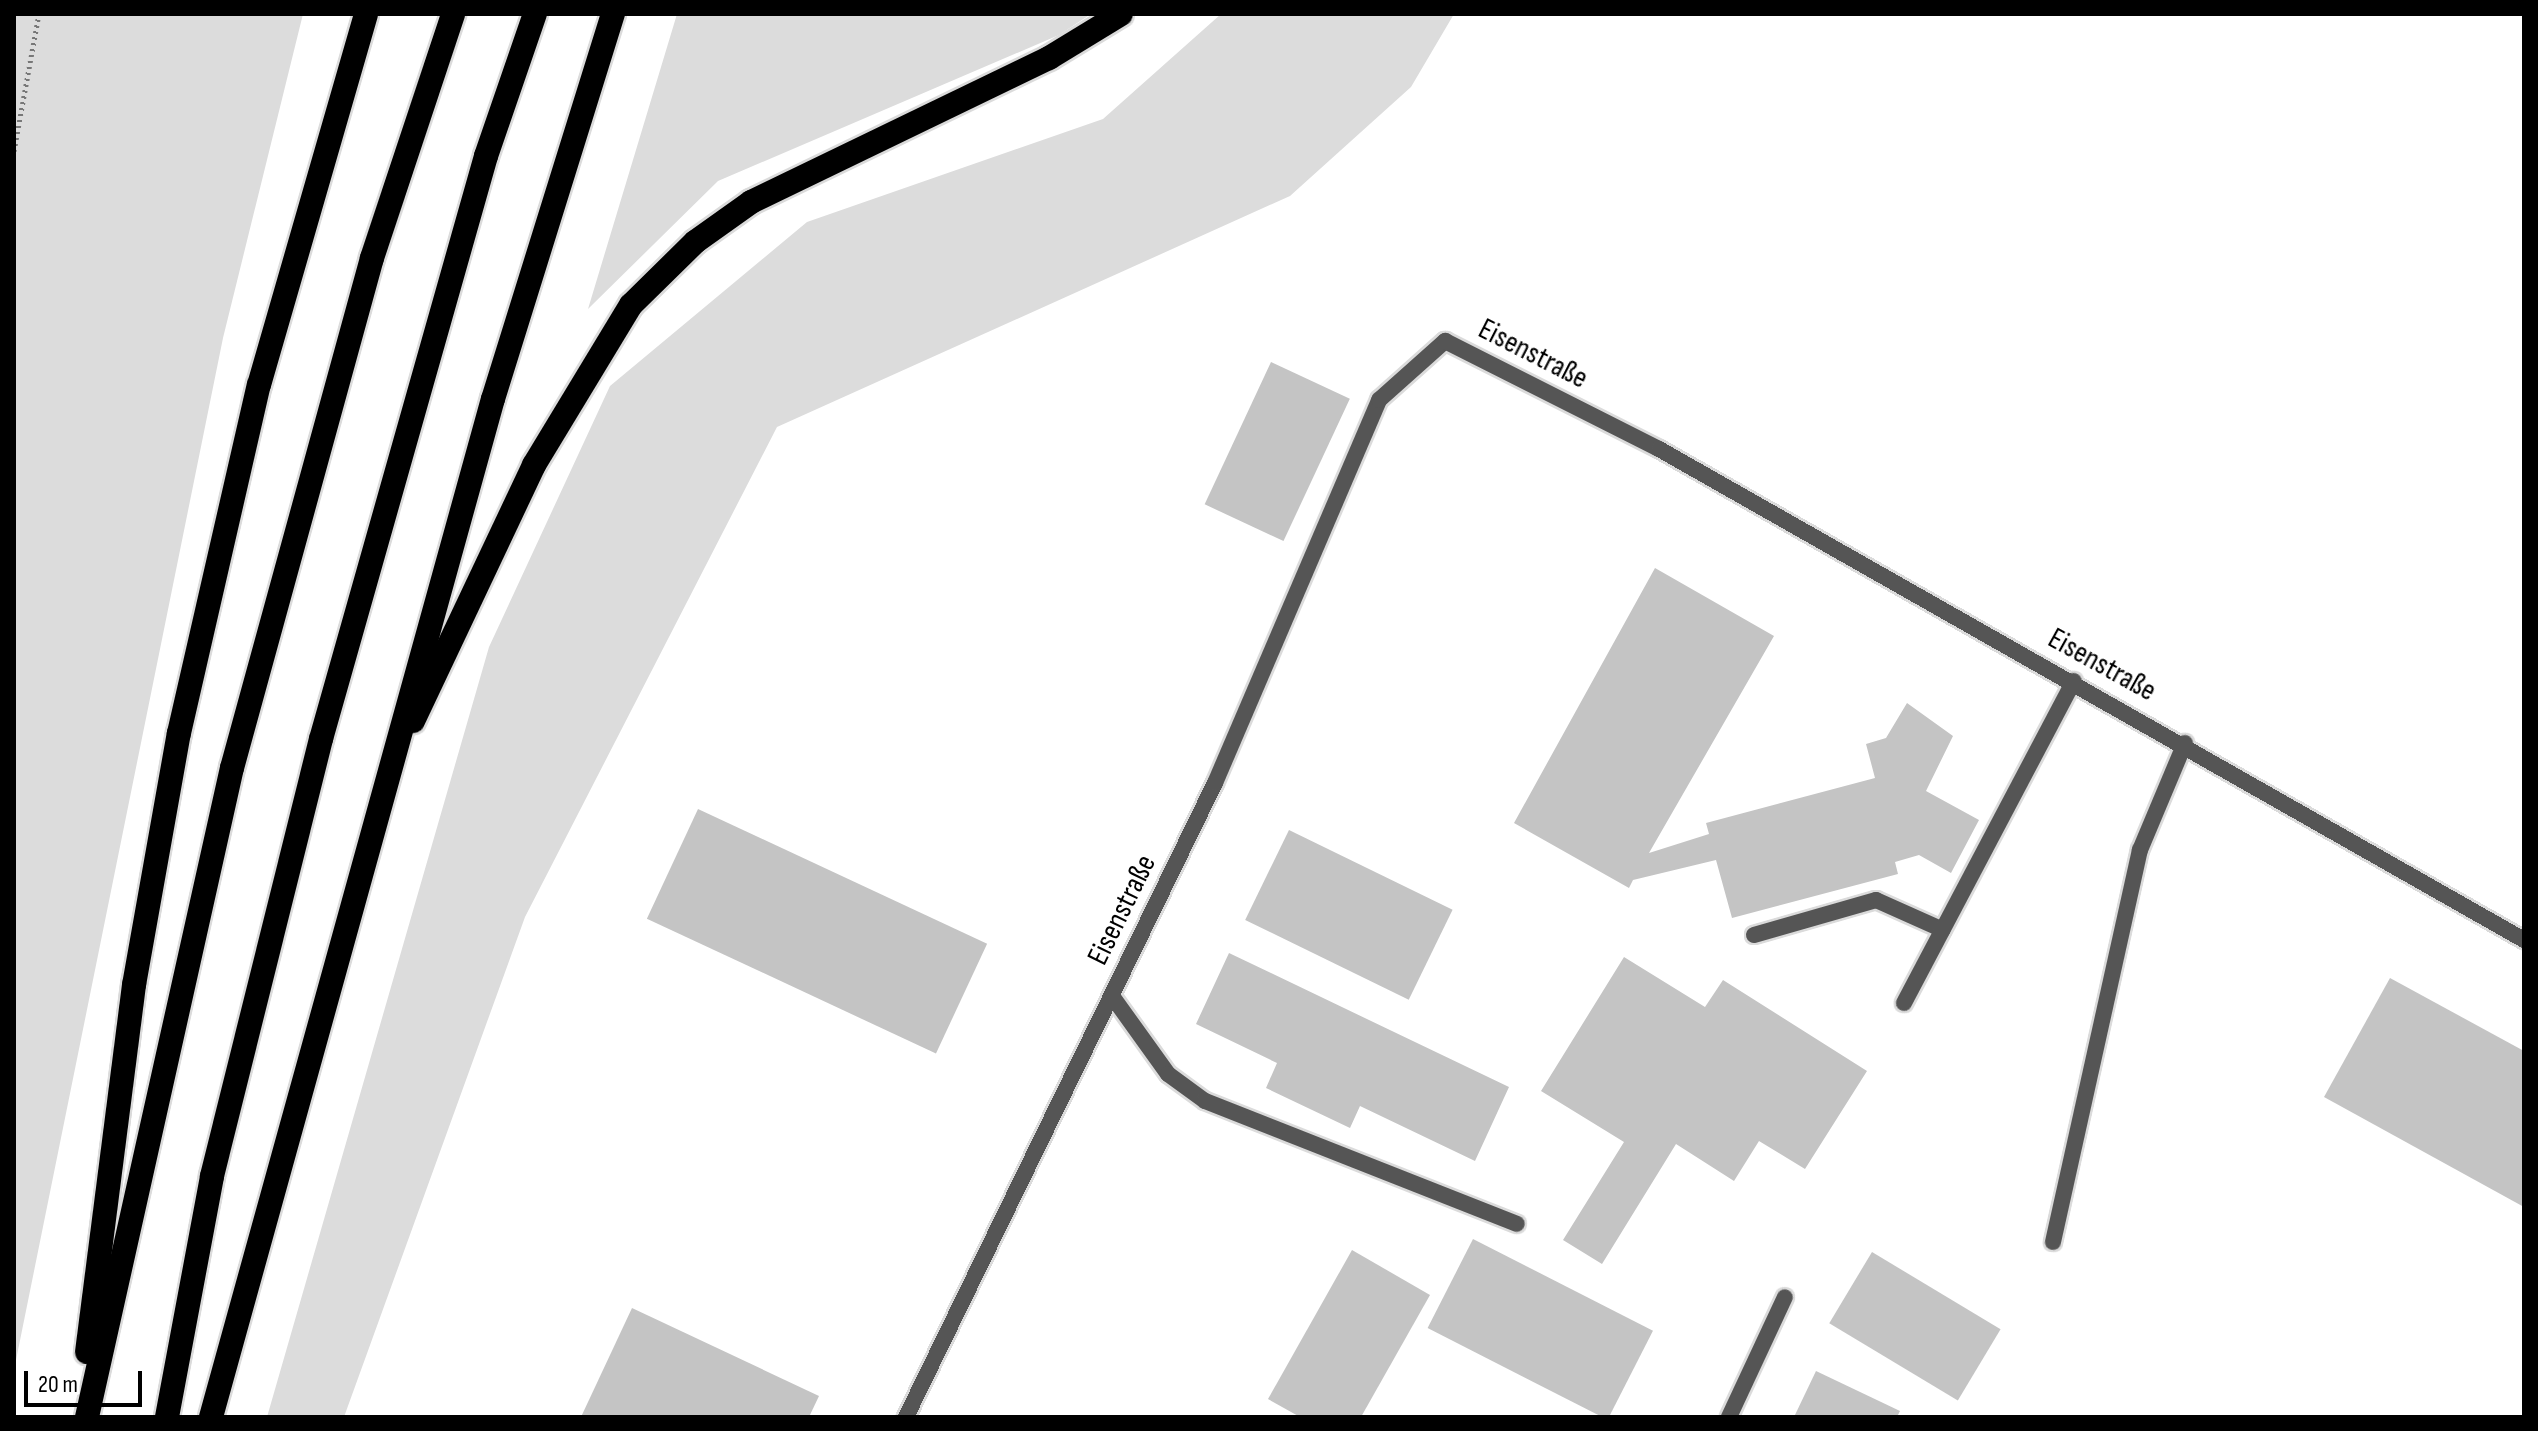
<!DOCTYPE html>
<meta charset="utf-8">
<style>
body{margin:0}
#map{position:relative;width:2538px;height:1431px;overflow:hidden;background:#fff;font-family:"Sofia Sans Condensed",sans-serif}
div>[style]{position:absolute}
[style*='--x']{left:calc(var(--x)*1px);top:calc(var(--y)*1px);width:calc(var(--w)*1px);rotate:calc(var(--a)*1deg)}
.green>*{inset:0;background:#dcdcdc}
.building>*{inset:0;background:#c4c4c4;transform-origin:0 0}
.path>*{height:5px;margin-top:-2.5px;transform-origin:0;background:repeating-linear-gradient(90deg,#777 0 2px,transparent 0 6px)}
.roads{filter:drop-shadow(2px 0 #dbdbdb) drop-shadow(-2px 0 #dbdbdb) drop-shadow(0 2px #dbdbdb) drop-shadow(0 -2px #dbdbdb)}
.service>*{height:16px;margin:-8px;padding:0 8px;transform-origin:8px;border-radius:8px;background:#555}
.minor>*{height:16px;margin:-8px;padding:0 8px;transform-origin:8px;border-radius:8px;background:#555}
.motorway>*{height:24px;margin:-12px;padding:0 12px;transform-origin:12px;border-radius:12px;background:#000}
span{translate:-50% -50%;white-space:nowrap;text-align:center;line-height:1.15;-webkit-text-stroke:7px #fff;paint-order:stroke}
.street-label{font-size:30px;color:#000}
.frame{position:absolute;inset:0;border:16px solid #000;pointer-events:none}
.scale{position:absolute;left:24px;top:1371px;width:118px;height:36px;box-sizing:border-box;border:4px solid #000;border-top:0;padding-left:10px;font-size:24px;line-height:28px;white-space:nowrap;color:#000;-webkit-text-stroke:6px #fff;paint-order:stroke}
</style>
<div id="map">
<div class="green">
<i style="clip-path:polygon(14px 14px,303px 14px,223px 338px,14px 1370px)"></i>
<i style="clip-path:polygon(677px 14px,1091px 14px,1059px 35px,718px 181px,588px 309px)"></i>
<i style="clip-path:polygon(1221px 14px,1454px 14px,1411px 87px,1290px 196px,777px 427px,525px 917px,344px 1417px,267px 1417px,489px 647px,610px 386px,807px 222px,1103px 119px)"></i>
</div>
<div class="building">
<i style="left:1271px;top:362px;width:87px;height:157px;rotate:25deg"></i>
<i style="clip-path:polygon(1655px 568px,1774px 636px,1649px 853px,1709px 834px,1706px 823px,1875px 778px,1866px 744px,1886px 738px,1907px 703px,1953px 736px,1926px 791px,1979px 820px,1951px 873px,1919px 855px,1895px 862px,1898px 874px,1732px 918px,1716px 860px,1633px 880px,1629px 888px,1514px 823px)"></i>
<i style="left:698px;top:809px;width:319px;height:121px;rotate:25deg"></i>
<i style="left:1289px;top:830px;width:182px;height:100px;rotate:26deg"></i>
<i style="clip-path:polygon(1229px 953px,1509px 1087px,1475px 1161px,1360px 1106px,1350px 1128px,1266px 1088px,1277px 1063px,1196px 1024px)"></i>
<i style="clip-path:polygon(1624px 957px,1705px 1007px,1723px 980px,1867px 1071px,1805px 1169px,1759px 1141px,1734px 1181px,1676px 1144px,1602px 1264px,1563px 1240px,1624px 1142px,1541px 1091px)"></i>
<i style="clip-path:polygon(2390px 978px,2524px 1051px,2524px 1207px,2324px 1097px)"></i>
<i style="left:1473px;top:1239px;width:202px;height:100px;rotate:27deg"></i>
<i style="clip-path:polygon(1352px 1250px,1430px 1295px,1361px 1417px,1300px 1417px,1268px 1399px)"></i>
<i style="left:1872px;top:1252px;width:150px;height:83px;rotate:31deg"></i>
<i style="clip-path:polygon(632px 1308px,819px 1396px,809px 1417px,581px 1417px)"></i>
<i style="clip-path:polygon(1816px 1371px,1900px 1411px,1897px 1417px,1794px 1417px)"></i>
</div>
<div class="path">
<i style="--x:14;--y:151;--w:139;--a:-79.7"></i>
</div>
<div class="roads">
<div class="service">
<i style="--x:1754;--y:935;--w:127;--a:-16"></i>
<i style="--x:1876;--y:900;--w:73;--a:24.1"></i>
<i style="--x:1112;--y:996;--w:96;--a:54.3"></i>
<i style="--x:1168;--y:1074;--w:46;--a:36.1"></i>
<i style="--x:1205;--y:1101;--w:335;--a:21.5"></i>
<i style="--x:1904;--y:1003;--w:364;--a:-62.2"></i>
<i style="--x:2053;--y:1242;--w:402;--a:-77.5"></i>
<i style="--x:2140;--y:850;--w:116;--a:-67.2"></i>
</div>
<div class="minor">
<i style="--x:906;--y:1417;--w:705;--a:-64.02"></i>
<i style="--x:1215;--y:783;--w:417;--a:-66.8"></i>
<i style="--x:1379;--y:400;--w:89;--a:-41.8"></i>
<i style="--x:1445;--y:341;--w:240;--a:26.8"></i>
<i style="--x:1659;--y:449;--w:995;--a:29.58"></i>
<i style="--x:1729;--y:1417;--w:132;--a:-65"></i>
</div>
<div class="motorway">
<i style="--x:413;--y:721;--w:283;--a:-64.7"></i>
<i style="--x:534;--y:465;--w:187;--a:-58.8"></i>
<i style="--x:631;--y:305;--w:90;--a:-44.5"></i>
<i style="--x:695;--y:242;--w:69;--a:-35.5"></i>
<i style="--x:751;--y:202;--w:331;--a:-25.8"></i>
<i style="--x:1049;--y:58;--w:84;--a:-31.4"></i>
<i style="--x:87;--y:1352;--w:370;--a:-82.7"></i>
<i style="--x:134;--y:985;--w:256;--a:-79.9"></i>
<i style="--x:179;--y:733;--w:357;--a:-77.1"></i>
<i style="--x:259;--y:385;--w:386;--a:-73.9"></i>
<i style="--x:87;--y:1417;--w:665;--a:-77.41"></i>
<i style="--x:232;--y:768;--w:529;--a:-74.65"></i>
<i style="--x:372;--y:258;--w:257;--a:-71.6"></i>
<i style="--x:167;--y:1417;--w:245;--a:-79.4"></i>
<i style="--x:212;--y:1176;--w:450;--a:-76"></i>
<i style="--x:321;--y:739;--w:606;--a:-74.2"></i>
<i style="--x:486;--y:156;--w:150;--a:-71"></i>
<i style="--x:211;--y:1417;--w:1056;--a:-74.52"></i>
<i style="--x:493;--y:399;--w:403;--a:-72.7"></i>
</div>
</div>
<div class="street-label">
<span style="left:1533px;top:354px;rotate:27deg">Eisenstraße</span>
<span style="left:2102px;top:665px;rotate:29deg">Eisenstraße</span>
<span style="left:1122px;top:910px;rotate:-64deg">Eisenstraße</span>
</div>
<div class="frame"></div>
<div class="scale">20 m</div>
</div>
